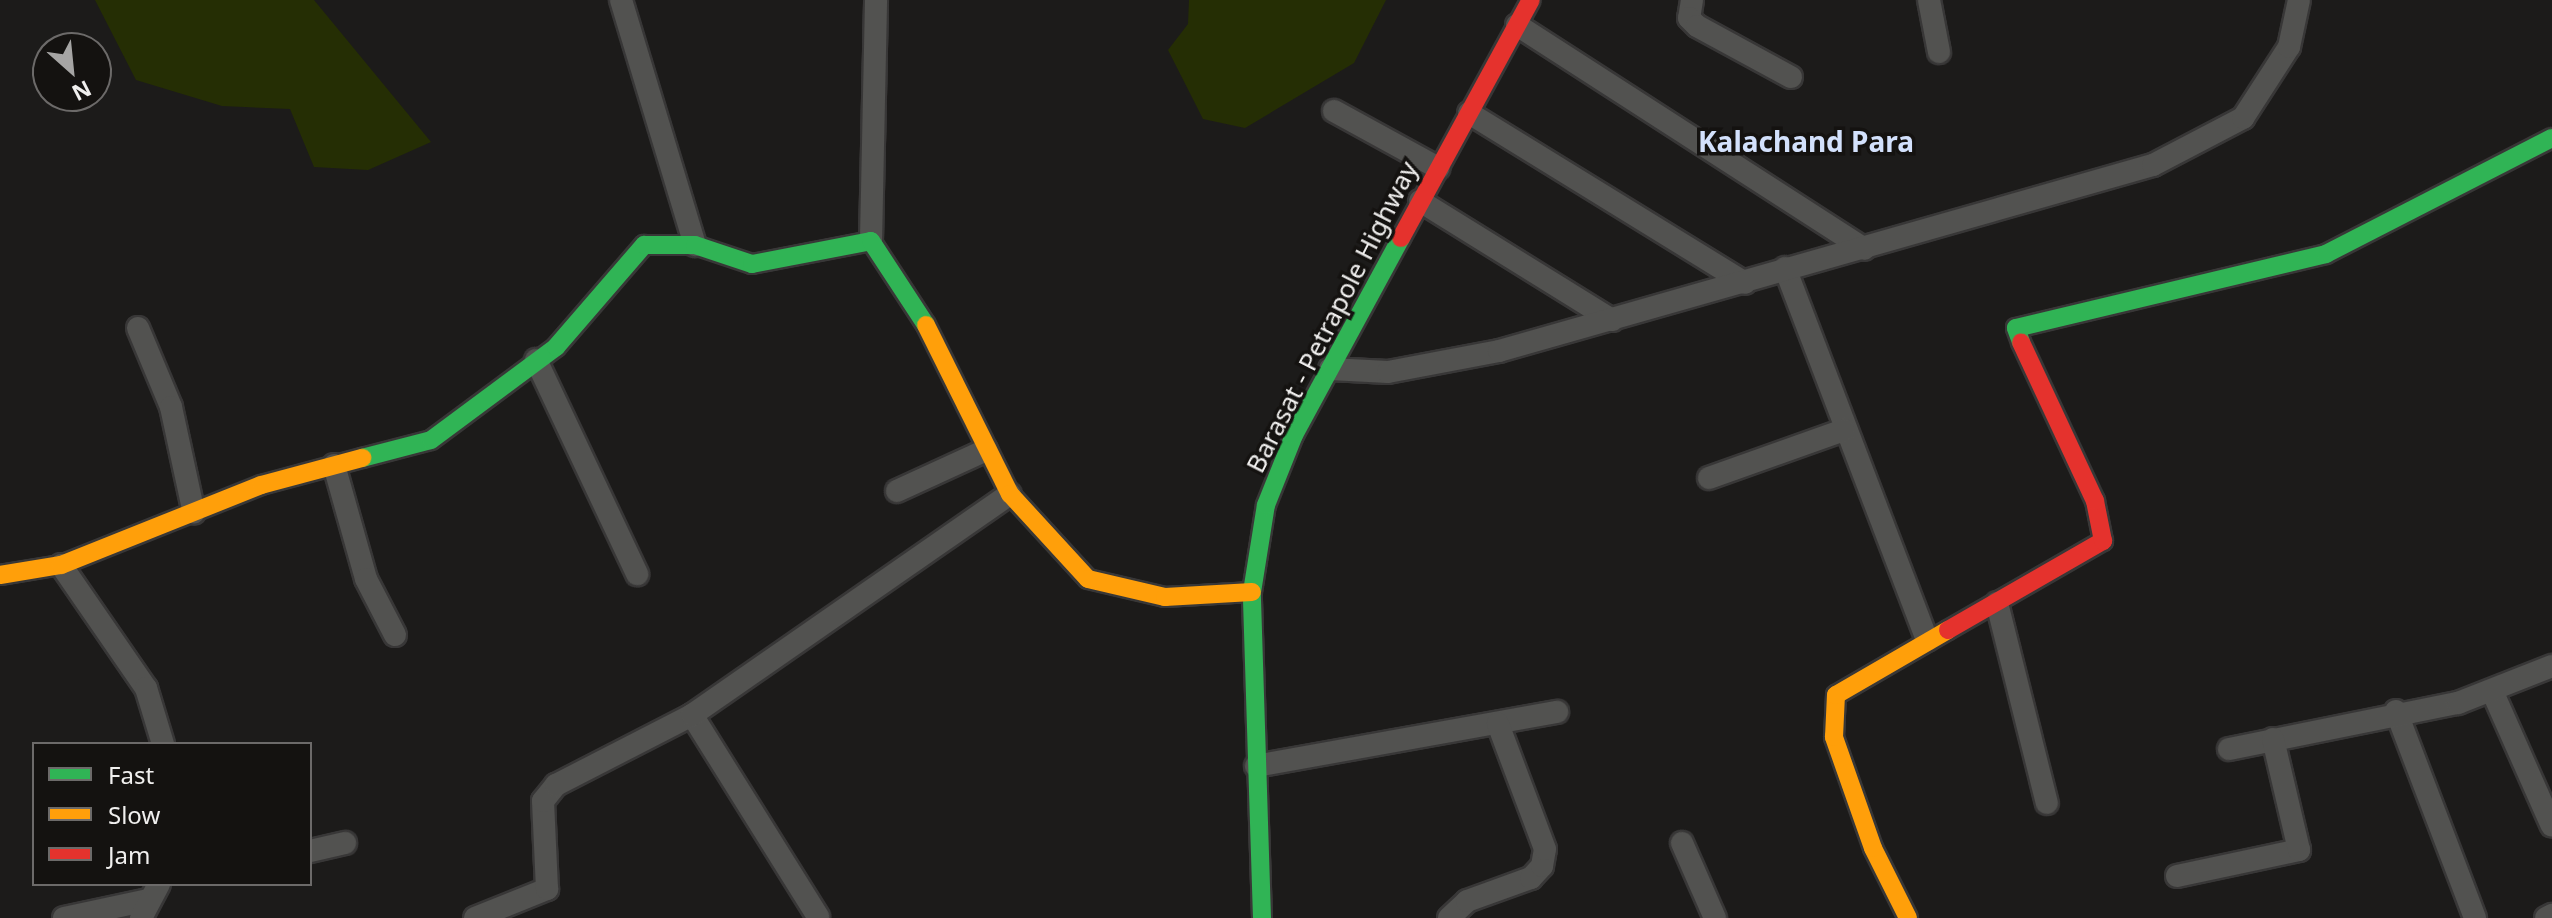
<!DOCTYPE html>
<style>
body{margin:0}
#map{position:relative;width:2552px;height:918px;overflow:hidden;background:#1c1b1a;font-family:"Noto Sans",sans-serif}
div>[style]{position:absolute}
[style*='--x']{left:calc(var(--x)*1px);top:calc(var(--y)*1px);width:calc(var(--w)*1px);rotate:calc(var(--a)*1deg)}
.green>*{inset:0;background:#252e04}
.roads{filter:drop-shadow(2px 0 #383737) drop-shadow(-2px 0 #383737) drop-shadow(0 2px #383737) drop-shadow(0 -2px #383737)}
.street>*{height:22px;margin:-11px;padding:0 11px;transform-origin:11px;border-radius:11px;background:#525250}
.fast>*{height:18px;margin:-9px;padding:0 9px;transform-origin:9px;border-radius:9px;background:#30b455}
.slow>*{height:18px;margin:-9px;padding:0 9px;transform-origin:9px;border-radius:9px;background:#ff9f0a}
.jam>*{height:18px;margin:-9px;padding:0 9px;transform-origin:9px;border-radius:9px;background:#e5322d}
span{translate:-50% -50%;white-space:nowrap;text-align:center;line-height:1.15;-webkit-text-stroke:7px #141210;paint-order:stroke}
.street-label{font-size:26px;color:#f0efee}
.neighbourhood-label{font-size:28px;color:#d3e1fc;font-weight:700}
.legend{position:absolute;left:32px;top:742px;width:280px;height:144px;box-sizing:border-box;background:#141210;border:2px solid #6c6a69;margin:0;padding:10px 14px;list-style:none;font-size:24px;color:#f0efee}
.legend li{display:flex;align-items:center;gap:16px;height:40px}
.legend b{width:40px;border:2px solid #6c6a69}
.north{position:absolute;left:32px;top:32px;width:80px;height:80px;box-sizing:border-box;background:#141210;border:2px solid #6c6a69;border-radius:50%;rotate:153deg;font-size:22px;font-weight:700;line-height:32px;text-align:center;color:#f0efee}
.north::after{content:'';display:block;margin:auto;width:28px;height:36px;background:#a6a5a4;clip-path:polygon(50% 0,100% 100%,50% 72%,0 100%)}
</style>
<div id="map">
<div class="green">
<i style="clip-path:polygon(95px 0,314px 0,431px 142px,368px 170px,314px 167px,290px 109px,222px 106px,136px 80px)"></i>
<i style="clip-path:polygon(1189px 0,1386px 0,1354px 63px,1245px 128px,1203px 119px,1168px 50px,1188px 24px)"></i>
</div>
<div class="roads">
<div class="street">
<i style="--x:621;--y:0;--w:256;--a:73.2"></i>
<i style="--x:1692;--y:0;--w:18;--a:99"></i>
<i style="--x:1689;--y:18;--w:11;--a:45"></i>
<i style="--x:1697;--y:26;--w:107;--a:28.5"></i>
<i style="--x:1929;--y:0;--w:53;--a:79.1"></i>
<i style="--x:1517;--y:25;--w:413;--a:32.8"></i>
<i style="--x:1334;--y:111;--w:119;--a:28.7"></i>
<i style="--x:1469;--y:113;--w:324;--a:31.6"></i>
<i style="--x:1420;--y:201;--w:226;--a:31.8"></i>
<i style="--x:871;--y:241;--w:241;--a:-88.8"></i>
<i style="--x:1785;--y:268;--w:398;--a:69.1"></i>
<i style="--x:138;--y:328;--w:86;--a:67.3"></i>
<i style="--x:171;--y:407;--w:108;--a:77.8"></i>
<i style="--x:536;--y:360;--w:237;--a:64.7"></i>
<i style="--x:1330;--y:369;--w:58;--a:3"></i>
<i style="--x:1388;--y:372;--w:113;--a:-10.7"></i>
<i style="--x:1499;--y:351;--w:680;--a:-15.88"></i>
<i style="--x:2153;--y:165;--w:102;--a:-27.6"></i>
<i style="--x:2243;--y:118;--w:85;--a:-57.1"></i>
<i style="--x:2289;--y:47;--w:48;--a:-78"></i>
<i style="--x:334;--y:465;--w:118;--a:74.3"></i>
<i style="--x:366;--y:579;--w:63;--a:62.6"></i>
<i style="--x:1709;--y:478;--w:143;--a:-19.6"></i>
<i style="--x:897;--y:491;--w:98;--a:-24.7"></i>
<i style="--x:61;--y:565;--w:150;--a:55.4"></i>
<i style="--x:146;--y:688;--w:59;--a:73.1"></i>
<i style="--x:1997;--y:603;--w:206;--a:76"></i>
<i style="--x:2493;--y:693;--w:145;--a:66.1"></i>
<i style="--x:2396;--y:711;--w:222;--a:69.1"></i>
<i style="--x:692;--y:715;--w:238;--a:58"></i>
<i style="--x:2229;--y:749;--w:234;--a:-11.4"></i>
<i style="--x:2458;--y:703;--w:101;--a:-21.5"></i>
<i style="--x:1256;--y:766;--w:306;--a:-10.2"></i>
<i style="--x:1682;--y:843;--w:82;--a:66.3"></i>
<i style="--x:310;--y:851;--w:36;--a:-13"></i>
<i style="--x:2177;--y:876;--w:125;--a:-12"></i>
<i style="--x:2299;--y:850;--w:114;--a:-103.2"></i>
<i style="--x:64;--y:918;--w:86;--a:-12.1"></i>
<i style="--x:141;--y:918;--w:38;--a:-62"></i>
<i style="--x:475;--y:918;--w:78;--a:-21.9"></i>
<i style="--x:547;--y:889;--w:88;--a:-92.6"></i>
<i style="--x:543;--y:801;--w:21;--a:-51"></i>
<i style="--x:556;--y:785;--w:153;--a:-27.2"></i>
<i style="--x:692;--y:715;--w:387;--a:-34.8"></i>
<i style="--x:1449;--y:918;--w:25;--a:-43"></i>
<i style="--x:1467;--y:901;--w:68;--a:-19.8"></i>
<i style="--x:1531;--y:878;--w:16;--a:-47"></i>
<i style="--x:1542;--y:866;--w:17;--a:-80"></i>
<i style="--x:1545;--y:849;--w:134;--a:-110.6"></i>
<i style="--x:2546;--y:918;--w:7;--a:-27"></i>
</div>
<div class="fast">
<i style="--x:2021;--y:342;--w:15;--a:-110"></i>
<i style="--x:2016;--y:328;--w:319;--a:-13.4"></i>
<i style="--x:2326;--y:254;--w:254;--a:-27.2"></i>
<i style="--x:362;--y:458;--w:71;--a:-14.6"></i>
<i style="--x:431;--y:440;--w:156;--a:-36.6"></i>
<i style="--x:556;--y:347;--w:135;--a:-49.2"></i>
<i style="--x:644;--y:245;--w:51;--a:0"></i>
<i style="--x:695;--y:245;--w:60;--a:18.4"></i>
<i style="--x:752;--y:264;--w:121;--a:-10.9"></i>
<i style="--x:871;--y:241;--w:100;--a:56.8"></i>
<i style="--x:1262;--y:918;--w:326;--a:-91.8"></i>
<i style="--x:1252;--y:592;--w:88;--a:-80.9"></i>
<i style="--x:1266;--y:505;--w:75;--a:-68.2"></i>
<i style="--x:1294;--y:435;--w:224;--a:-61.5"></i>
</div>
<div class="slow">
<i style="--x:926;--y:325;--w:189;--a:63.6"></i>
<i style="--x:1010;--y:494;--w:115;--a:47.5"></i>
<i style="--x:1088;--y:579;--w:79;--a:13.2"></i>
<i style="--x:1165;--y:597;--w:87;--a:-3.3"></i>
<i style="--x:0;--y:575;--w:62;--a:-9.3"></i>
<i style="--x:61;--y:565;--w:215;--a:-21.8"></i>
<i style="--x:261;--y:485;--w:105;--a:-15"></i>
<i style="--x:1908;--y:918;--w:78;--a:-116.6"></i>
<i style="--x:1873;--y:848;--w:118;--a:-109.4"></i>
<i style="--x:1834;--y:737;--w:42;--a:-87.3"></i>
<i style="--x:1836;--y:695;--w:129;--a:-30.1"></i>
</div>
<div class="jam">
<i style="--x:1401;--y:238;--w:271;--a:-61.4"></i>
<i style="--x:1948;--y:630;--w:179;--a:-29.9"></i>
<i style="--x:2103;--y:541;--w:41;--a:-101.3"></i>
<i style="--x:2095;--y:501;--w:175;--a:-115"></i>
</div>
</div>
<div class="street-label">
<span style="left:1332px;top:317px;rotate:-63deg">Barasat - Petrapole Highway</span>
</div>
<div class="neighbourhood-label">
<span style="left:1806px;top:141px">Kalachand Para</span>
</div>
<ul class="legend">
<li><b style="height:10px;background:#30b455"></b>Fast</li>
<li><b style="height:10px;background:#ff9f0a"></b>Slow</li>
<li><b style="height:10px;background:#e5322d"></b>Jam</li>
</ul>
<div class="north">N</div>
</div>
